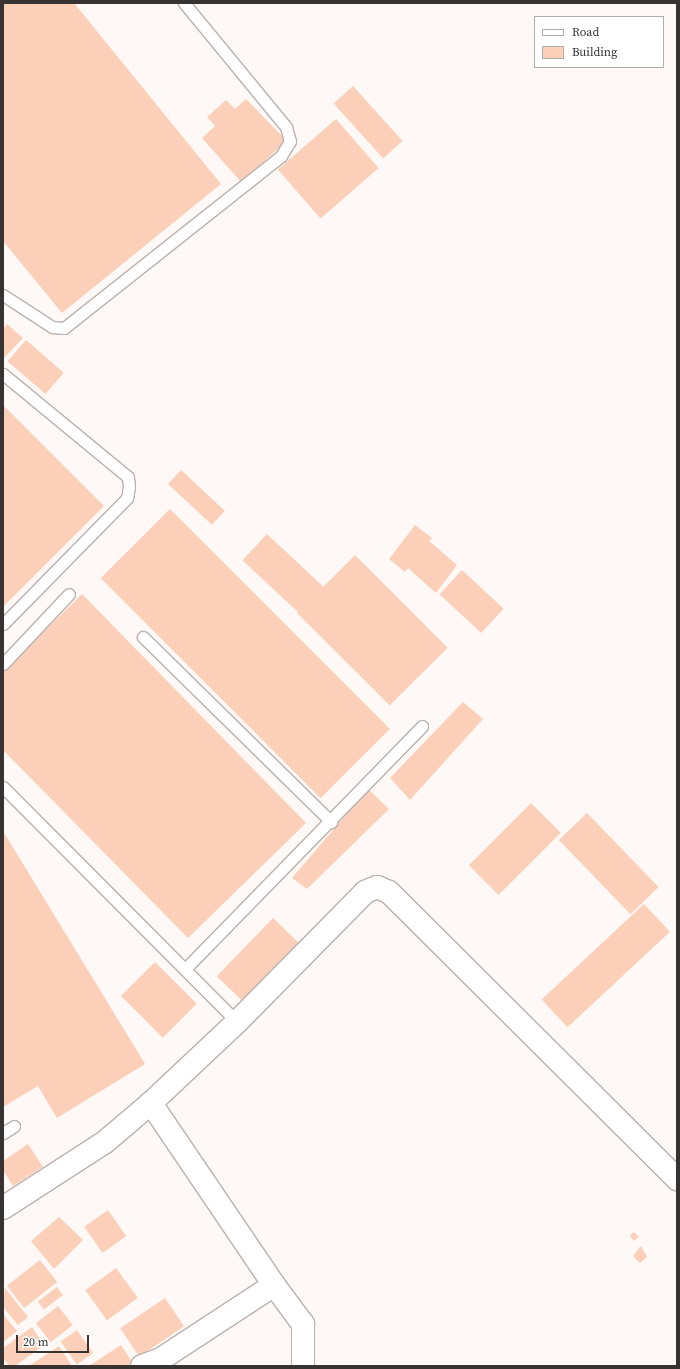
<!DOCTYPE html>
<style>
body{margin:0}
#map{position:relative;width:680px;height:1369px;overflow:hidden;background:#fef9f6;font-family:"Source Serif 4",serif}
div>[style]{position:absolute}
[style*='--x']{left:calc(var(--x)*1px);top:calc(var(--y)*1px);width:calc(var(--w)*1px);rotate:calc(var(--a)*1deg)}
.building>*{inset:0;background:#fbcfb8;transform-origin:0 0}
.roads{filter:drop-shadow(1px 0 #b9b2af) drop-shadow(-1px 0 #b9b2af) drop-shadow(0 1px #b9b2af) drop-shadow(0 -1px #b9b2af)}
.service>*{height:11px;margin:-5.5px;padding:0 5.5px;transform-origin:5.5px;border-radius:5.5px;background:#fff}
.minor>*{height:22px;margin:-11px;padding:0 11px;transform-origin:11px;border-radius:11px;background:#fff}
span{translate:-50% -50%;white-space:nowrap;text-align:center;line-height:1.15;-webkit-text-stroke:3.5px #fff;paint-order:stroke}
.frame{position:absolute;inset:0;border:4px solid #363332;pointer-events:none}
.legend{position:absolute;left:534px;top:16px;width:130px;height:52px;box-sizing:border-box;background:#fff;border:1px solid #afadad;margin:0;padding:5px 7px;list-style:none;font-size:12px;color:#363332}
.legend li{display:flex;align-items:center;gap:8px;height:20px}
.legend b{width:20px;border:1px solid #afadad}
.scale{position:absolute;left:16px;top:1335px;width:73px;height:18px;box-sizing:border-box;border:2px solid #363332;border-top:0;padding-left:5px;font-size:12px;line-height:14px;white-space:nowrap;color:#363332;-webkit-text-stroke:3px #fff;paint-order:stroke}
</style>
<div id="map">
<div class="building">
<i style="clip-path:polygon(3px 3px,74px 3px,221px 184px,62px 313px,3px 241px)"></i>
<i style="left:353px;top:86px;width:74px;height:26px;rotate:48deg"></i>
<i style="clip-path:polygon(246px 99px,287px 141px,241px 182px,202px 138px,215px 126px,207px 117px,226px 100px,235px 109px)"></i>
<i style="left:336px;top:119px;width:65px;height:77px;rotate:49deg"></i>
<i style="clip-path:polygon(7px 324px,23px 338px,4px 358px,3px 329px)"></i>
<i style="left:26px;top:340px;width:50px;height:28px;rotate:41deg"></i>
<i style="clip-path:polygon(3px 405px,104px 506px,3px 607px)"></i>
<i style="left:181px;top:470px;width:60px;height:19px;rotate:43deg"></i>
<i style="left:170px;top:509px;width:311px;height:98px;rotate:45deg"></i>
<i style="clip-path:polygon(415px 525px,432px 538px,429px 541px,457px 565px,436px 593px,408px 568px,405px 572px,389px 559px)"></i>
<i style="left:267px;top:534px;width:79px;height:36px;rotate:43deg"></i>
<i style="left:355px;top:555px;width:131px;height:82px;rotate:45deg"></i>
<i style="left:462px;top:570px;width:57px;height:33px;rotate:43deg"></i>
<i style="clip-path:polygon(82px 594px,306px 823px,188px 938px,3px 750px,3px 672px)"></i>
<i style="clip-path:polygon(463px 702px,483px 719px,410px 800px,390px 778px)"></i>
<i style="clip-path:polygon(368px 789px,389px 809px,307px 889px,292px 878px)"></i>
<i style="left:531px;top:803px;width:42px;height:88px;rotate:45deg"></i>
<i style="left:587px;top:813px;width:103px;height:39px;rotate:46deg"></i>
<i style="clip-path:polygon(3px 831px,145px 1064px,57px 1118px,38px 1086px,3px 1107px)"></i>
<i style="left:644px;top:904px;width:38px;height:140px;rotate:47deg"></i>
<i style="left:273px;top:918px;width:39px;height:81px;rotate:44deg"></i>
<i style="left:155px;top:962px;width:59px;height:48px;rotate:45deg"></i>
<i style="clip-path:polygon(28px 1144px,43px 1167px,13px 1186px,3px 1170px,3px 1161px)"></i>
<i style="left:108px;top:1210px;width:32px;height:29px;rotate:55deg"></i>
<i style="clip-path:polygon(59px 1217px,83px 1240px,54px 1269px,31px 1241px)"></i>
<i style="clip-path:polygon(634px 1232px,639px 1237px,633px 1241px,630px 1235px)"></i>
<i style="clip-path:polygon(641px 1246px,647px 1257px,640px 1263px,633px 1256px)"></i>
<i style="left:40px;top:1260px;width:28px;height:42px;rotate:52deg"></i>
<i style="left:116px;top:1268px;width:37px;height:38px;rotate:54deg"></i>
<i style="left:57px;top:1287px;width:10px;height:24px;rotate:53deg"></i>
<i style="clip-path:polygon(5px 1288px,28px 1317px,18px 1325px,3px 1307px)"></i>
<i style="left:165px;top:1298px;width:34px;height:54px;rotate:56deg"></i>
<i style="left:58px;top:1306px;width:24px;height:28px;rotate:52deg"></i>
<i style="clip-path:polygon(3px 1314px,17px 1331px,3px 1342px)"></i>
<i style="clip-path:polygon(32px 1327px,44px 1345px,15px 1366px,9px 1366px,3px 1358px,3px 1348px)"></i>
<i style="left:77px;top:1330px;width:28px;height:20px;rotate:55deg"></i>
<i style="clip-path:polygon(121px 1345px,132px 1362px,127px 1366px,89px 1366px)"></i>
<i style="clip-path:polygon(59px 1346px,72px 1366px,29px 1366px)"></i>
</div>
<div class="roads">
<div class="service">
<i style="--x:3;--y:295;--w:59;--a:33.1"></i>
<i style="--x:52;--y:327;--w:12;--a:5"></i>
<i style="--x:64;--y:328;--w:277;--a:-38.4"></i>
<i style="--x:281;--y:156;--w:17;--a:-59"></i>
<i style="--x:290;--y:141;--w:15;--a:-106"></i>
<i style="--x:286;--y:127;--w:161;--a:-129.4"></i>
<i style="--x:3;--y:374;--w:162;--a:39.5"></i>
<i style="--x:128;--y:477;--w:10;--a:84"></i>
<i style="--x:129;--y:487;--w:11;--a:100"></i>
<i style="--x:127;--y:498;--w:177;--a:134.5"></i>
<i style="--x:143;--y:637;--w:264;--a:44.5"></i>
<i style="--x:3;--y:664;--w:96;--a:-46.7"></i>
<i style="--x:3;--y:787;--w:332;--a:45.1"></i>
<i style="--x:186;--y:968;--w:338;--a:-45.7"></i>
<i style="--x:3;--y:1133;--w:13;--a:-32"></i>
</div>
<div class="minor">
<i style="--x:3;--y:1208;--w:121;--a:-32.9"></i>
<i style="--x:105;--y:1142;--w:60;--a:-40.3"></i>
<i style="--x:151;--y:1103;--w:118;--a:-43.3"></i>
<i style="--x:237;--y:1022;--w:182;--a:-45.4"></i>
<i style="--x:365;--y:892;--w:13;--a:-23"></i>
<i style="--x:377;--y:887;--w:13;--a:23"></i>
<i style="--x:389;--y:892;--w:407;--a:44.9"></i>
<i style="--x:274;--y:1285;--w:49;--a:53.4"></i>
<i style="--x:303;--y:1324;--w:42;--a:90"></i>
<i style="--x:142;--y:1366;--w:20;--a:-20"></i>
<i style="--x:161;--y:1359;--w:135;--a:-33.2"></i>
<i style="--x:274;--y:1285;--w:220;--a:-124.1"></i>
</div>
</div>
<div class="frame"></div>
<ul class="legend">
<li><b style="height:5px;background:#fff"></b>Road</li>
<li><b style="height:11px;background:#fbcfb8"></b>Building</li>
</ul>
<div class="scale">20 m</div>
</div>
